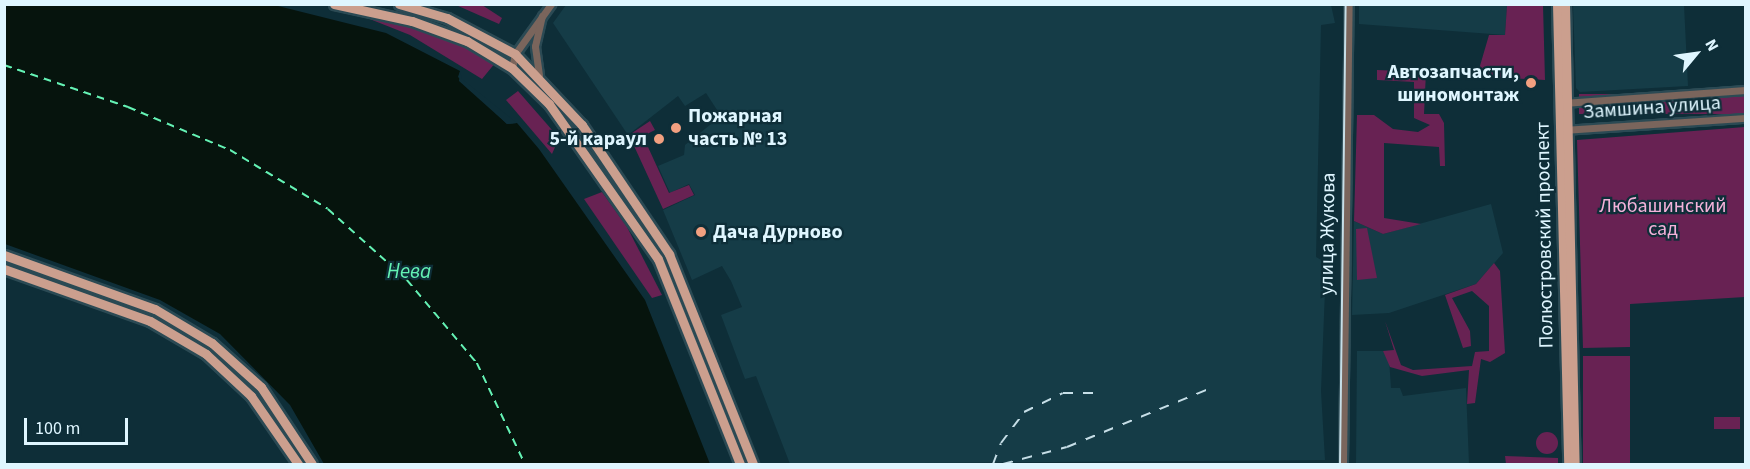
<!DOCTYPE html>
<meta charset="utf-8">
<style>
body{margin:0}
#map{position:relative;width:1750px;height:469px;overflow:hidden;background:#0e2e38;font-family:"Source Sans 3",sans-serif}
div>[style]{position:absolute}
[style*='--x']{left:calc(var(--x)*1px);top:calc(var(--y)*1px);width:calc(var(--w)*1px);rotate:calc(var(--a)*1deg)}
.built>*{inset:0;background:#153c47}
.green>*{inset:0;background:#682253;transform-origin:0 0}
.round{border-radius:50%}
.water>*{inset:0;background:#06140d}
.pier>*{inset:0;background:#0e2e38}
.ferry>*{height:1.5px;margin-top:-0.75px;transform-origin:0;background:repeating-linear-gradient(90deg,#64f2b4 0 8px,transparent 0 14px)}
.roads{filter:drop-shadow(2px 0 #2b4a54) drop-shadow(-2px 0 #2b4a54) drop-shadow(0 2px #2b4a54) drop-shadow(0 -2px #2b4a54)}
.minor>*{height:7px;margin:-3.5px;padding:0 3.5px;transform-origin:3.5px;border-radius:3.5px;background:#7a655c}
.major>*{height:9px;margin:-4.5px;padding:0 4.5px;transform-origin:4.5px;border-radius:4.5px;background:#cb9f8e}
.tram>*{height:1.5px;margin:-0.75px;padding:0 0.75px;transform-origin:0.75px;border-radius:0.75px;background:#c6dee7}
.rail>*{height:2px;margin-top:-1px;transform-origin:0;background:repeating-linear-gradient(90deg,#c6dee7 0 10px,transparent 0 20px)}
.dots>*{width:16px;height:16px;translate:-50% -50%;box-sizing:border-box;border:3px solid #0e2e38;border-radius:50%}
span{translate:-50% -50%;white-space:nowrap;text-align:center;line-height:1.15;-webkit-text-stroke:4.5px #0e2e38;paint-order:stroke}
.poi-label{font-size:20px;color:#dff6ff;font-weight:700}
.right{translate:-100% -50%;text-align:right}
.left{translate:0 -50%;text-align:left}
.street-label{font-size:20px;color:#dff6ff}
.park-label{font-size:20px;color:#f4b2da}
.water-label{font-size:21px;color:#64f2b4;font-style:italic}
.frame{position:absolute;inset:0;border:6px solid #dff6ff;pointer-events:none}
.north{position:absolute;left:1666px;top:24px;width:60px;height:60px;-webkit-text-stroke:4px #0e2e38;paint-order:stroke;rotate:61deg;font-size:16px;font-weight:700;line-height:24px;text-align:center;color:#dff6ff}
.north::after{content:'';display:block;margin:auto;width:21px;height:27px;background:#dff6ff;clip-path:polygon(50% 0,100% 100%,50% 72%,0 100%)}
.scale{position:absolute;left:24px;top:418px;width:104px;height:27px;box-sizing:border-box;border:3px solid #dff6ff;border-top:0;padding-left:8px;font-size:18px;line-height:21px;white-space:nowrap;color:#dff6ff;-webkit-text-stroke:4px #0e2e38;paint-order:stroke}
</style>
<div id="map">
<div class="built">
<i style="clip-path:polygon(566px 5px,1331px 5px,1335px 23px,1321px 25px,1316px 257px,1332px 266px,1331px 288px,1325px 290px,1321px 391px,1325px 460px,790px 464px,756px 376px,745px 379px,721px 315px,742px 307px,731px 281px,722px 266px,692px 280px,663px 210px,695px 195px,689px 184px,670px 193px,658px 166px,684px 155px,685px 145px,721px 116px,706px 93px,685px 106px,678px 96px,628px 135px,553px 23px)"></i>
<i style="clip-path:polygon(1359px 5px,1507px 5px,1505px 35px,1359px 24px)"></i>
<i style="clip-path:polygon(1573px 5px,1684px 5px,1688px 86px,1580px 92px,1576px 88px)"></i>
<i style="clip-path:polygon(1491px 204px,1503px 253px,1476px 284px,1389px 313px,1352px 315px,1354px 221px,1383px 234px)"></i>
<i style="clip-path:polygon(1357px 351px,1383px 351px,1389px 358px,1391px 388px,1400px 388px,1403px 396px,1466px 388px,1469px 464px,1356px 464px)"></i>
</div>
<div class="green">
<i style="clip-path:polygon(456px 5px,482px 5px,502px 18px,499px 24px)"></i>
<i style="clip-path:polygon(1507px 5px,1543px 5px,1545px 80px,1477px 76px,1489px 35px,1505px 35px)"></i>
<i style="clip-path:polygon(347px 10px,452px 38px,496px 62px,482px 79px,410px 35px)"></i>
<i style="clip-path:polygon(1377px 70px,1426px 72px,1424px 114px,1439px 114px,1444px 123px,1445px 166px,1440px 166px,1439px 147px,1384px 143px,1384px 218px,1421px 224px,1383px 234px,1354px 221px,1357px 115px,1374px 115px,1393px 129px,1418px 132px,1430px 125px,1414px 118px,1414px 82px,1377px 80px)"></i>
<i style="clip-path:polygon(518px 91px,559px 138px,552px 154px,506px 100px)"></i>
<i style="left:1745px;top:94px;width:20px;height:166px;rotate:90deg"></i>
<i style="clip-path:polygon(650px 121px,655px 130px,643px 136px,669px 193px,689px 185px,694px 195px,663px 209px,629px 135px)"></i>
<i style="clip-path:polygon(1745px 127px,1745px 297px,1630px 304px,1630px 347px,1583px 348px,1577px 140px)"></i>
<i style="clip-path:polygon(602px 192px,627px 227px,662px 295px,652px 298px,584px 199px)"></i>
<i style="clip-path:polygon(1367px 228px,1377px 278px,1357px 280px,1356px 229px)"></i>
<i style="clip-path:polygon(1494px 263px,1500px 271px,1505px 353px,1490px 362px,1481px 359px,1475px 403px,1467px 404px,1469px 370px,1422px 376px,1390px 367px,1383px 351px,1394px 350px,1385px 321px,1401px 365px,1413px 370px,1472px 366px,1475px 352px,1489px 351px,1489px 306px,1472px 291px,1452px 298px,1470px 331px,1471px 346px,1463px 348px,1445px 295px,1476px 284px)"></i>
<i style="left:1630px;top:356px;width:108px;height:47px;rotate:90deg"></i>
<i style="left:1740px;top:417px;width:12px;height:26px;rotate:90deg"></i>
<i class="round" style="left:1536px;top:432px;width:22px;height:22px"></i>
<i style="clip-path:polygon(1505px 456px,1558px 458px,1558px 464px,1506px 464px)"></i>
</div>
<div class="water">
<i style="clip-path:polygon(5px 5px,274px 5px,386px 33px,460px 71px,458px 77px,507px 124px,517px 123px,539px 149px,645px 300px,710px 464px,324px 464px,290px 405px,220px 334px,160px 300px,5px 244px)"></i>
</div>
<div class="pier">
<i style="clip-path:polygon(460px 71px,462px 79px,517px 123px,507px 124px,459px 81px)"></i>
</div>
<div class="ferry">
<i style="--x:4;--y:65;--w:131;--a:18.7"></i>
<i style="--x:128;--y:107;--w:111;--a:22.9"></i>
<i style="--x:230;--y:150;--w:114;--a:31"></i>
<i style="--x:328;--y:209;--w:106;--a:41.9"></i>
<i style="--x:407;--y:280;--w:109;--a:49.9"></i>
<i style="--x:477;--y:363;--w:112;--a:64.6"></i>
</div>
<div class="roads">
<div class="minor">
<i style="--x:512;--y:68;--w:14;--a:-78"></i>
<i style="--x:515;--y:54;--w:62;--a:-54.2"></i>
<i style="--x:539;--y:75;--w:29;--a:-98"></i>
<i style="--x:535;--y:46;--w:31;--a:-77"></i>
<i style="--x:1563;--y:103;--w:183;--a:-4.1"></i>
<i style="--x:1563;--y:130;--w:183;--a:-3.8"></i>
<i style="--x:1343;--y:464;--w:460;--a:-89.3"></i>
</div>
<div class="major">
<i style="--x:334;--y:4;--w:80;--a:12.3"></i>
<i style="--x:412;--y:21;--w:59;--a:20"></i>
<i style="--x:467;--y:41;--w:52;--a:31"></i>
<i style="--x:512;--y:68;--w:52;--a:44.2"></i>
<i style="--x:549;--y:104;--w:189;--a:54.9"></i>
<i style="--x:658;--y:259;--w:221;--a:68.2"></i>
<i style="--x:399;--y:4;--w:50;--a:16.3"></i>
<i style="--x:447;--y:18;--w:77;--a:27.9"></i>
<i style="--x:515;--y:54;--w:98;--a:46.7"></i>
<i style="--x:582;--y:125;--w:156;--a:56"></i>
<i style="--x:669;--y:254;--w:226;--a:68.2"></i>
<i style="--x:1557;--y:4;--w:460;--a:88.6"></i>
<i style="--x:1565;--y:4;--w:460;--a:88.8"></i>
<i style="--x:4;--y:255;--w:160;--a:19.7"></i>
<i style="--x:155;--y:309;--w:66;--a:30.8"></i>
<i style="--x:212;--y:343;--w:66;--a:41.9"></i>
<i style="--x:261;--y:387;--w:92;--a:56.5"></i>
<i style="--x:4;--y:269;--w:155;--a:19.6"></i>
<i style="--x:150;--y:321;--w:65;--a:30.5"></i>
<i style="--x:206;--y:354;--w:62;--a:43"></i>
<i style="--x:251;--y:396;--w:83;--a:55.3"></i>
</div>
</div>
<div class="tram">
<i style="--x:1340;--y:464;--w:460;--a:-89.3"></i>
</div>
<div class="rail">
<i style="--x:920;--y:464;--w:1;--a:0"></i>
<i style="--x:993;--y:464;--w:22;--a:-69"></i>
<i style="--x:1001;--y:443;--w:39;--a:-53"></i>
<i style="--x:1024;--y:412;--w:43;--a:-26"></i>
<i style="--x:1063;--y:393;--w:38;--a:0"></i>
<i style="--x:1003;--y:464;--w:66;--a:-14.9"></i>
<i style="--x:1067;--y:447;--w:156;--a:-22.3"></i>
</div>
<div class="dots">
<i style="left:1531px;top:83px;background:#f2a080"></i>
<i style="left:676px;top:128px;background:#f2a080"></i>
<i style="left:659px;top:139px;background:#f2a080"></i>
<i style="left:701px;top:232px;background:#f2a080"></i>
</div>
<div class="poi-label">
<span class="right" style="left:1519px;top:84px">Автозапчасти,<br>шиномонтаж</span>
<span class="left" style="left:688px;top:128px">Пожарная<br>часть № 13</span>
<span class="right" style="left:647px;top:139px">5-й караул</span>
<span class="left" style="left:713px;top:232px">Дача Дурново</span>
</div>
<div class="street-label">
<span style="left:1652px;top:108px;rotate:-4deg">Замшина улица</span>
<span style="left:1328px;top:234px;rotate:-89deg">улица Жукова</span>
<span style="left:1545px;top:235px;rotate:-91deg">Полюстровский проспект</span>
</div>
<div class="park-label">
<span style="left:1663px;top:218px">Любашинский<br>сад</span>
</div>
<div class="water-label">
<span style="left:409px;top:271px">Нева</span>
</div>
<div class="frame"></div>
<div class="north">N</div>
<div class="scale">100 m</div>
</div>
